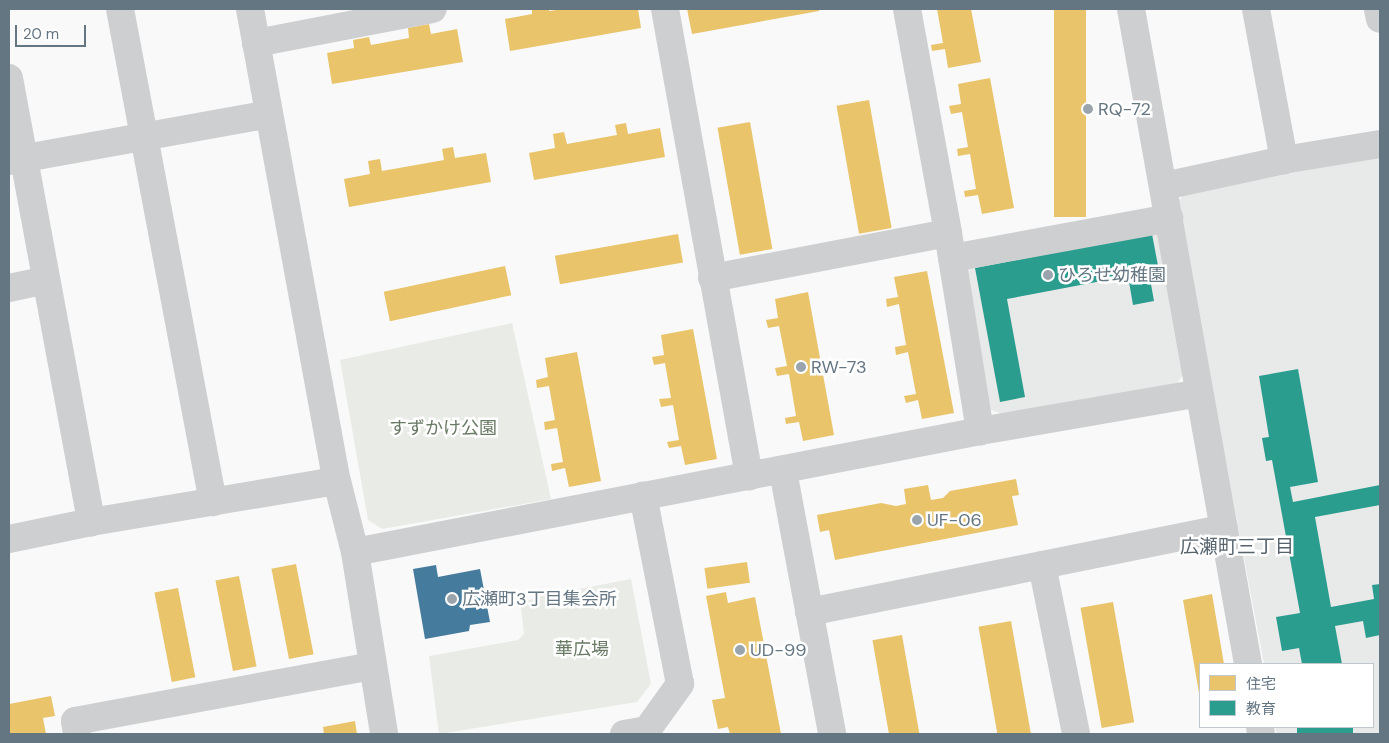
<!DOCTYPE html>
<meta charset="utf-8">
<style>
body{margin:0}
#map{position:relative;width:1389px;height:743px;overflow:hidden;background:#f9f9f9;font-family:"DM Sans","Noto Sans JP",sans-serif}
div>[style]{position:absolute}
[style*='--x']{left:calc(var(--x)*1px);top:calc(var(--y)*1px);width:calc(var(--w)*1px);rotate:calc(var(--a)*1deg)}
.built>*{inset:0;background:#e8e9e9}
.green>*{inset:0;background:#e8ebe6}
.homes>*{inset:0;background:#e9c46a;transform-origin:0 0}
.schools>*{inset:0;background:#2a9d8f;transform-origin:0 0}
.public>*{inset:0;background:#457b9d}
.minor>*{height:28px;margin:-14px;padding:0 14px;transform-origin:14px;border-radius:14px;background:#cecfd0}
.dots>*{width:14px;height:14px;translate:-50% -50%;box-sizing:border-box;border:2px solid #fff;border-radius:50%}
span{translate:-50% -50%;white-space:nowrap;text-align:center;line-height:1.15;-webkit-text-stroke:5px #fff;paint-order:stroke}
.poi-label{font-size:18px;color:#657683}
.left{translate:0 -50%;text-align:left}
.park-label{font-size:18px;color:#687a64}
.neighbourhood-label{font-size:19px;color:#57646e}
.frame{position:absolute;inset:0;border:10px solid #657683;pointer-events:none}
.legend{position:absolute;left:1199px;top:663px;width:175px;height:65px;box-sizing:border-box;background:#fff;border:1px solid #c1c8cd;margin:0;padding:6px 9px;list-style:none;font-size:15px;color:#657683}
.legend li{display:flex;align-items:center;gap:10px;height:25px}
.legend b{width:25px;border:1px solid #c1c8cd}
.scale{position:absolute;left:15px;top:25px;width:71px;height:22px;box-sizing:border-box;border:2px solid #657683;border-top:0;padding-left:6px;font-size:15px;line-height:18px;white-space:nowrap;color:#657683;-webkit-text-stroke:4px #fff;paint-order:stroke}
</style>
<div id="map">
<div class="built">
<i style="clip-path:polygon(1380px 157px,1380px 734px,1277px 734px,1275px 727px,1373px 727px,1373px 664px,1264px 664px,1177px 203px,1185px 193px)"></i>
<i style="clip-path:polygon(1160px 227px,1186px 371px,1177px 383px,1005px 415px,991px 410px,964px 263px)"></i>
</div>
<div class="green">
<i style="clip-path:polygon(512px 323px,551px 499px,382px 529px,368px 520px,340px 360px)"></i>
<i style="clip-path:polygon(631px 579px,651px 684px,637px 702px,439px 734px,429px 656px,518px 640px,524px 634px,521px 608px,524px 602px,538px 597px)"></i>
</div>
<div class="homes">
<i style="clip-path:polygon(532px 9px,549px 9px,549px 11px,564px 9px,638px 9px,641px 28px,510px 51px,505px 19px,532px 14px)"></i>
<i style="clip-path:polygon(687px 9px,819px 9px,819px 11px,692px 34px)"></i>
<i style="clip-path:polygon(937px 9px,971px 9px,981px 62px,948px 68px,945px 49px,932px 51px,931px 45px,943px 43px)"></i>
<i style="left:1054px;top:9px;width:32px;height:208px"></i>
<i style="clip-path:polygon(429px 24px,431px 34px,457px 29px,463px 62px,332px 84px,327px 53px,354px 48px,353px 40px,369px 37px,371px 45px,409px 38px,408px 28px)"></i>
<i style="clip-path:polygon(990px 78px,1014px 208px,982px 214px,978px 195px,965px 197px,964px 191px,976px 189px,970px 154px,958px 156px,957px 149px,968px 147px,962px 112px,951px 114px,949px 106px,961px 104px,958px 84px)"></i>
<i style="left:869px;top:100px;width:130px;height:33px;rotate:80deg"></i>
<i style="left:750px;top:122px;width:129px;height:33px;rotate:80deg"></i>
<i style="clip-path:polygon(626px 123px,628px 134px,660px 128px,665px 157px,534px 180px,529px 153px,555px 148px,553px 134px,564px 132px,567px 144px,617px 135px,615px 125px)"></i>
<i style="clip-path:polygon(453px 147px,455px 158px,486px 153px,491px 182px,349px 207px,344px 179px,370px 174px,368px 161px,380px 159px,382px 171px,444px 160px,442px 149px)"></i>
<i style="left:678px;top:234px;width:29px;height:125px;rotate:80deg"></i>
<i style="left:505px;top:266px;width:30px;height:124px;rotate:78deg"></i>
<i style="clip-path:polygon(927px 271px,954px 413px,922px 419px,918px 400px,906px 403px,904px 396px,916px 394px,908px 352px,896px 355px,895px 347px,906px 345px,899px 304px,887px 307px,886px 299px,898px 297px,894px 277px)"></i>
<i style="clip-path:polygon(808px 292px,834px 435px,803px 441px,799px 422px,786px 424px,785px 418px,796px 416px,789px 374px,777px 376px,775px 368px,787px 366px,779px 326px,768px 328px,766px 320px,778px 318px,775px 299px)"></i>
<i style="clip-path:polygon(693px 329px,717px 459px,685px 465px,681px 446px,669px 448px,667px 442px,679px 440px,673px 405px,661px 407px,659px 399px,671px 398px,665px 363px,654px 365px,652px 357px,664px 355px,661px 335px)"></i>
<i style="clip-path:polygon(577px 352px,601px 481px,569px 487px,565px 468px,552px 471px,551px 464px,563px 462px,557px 428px,545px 430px,544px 422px,555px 420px,549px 386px,537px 388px,536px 380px,548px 377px,545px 358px)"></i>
<i style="clip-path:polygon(1016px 479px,1019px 495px,1012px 496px,1018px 525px,835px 560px,829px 530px,820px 532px,817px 515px,881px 503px,896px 506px,906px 504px,904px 489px,928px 485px,931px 500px,943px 498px,950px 491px)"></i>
<i style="left:747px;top:562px;width:21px;height:43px;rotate:82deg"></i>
<i style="left:296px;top:564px;width:92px;height:25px;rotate:79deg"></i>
<i style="left:239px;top:576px;width:92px;height:24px;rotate:79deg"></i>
<i style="left:178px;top:588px;width:91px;height:24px;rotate:79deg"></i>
<i style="clip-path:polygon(726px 592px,728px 603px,755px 597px,781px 734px,730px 734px,728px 727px,718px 729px,712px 700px,725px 698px,706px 596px)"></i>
<i style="clip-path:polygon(1212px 594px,1224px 664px,1200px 664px,1199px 693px,1183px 600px)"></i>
<i style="left:1113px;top:602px;width:122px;height:33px;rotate:80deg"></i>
<i style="left:1011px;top:621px;width:115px;height:33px;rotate:80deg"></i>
<i style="left:902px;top:635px;width:101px;height:30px;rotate:80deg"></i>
<i style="clip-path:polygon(51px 696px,55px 716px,43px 718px,46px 734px,9px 734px,9px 704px)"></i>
<i style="clip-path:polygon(355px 721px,357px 734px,324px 734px,323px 727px)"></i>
</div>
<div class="schools">
<i style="clip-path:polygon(1152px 234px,1159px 271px,1149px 273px,1154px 301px,1133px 305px,1128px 276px,1007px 299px,1025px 397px,1000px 402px,975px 268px)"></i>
<i style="clip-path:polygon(1298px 369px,1318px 482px,1290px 487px,1293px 502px,1380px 485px,1380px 505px,1315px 517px,1331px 607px,1374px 599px,1372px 585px,1380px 584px,1380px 635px,1366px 638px,1363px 621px,1335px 626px,1342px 664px,1302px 664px,1299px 648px,1282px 651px,1276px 617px,1300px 613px,1272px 460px,1266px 461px,1262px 438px,1269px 437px,1259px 376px)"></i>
<i style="left:1297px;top:727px;width:56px;height:7px"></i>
</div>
<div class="public">
<i style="clip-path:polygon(436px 565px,438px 577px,480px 569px,490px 622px,470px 625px,469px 631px,425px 639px,413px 569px)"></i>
</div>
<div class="minor">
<i style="--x:120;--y:9;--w:502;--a:79.32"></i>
<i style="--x:250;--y:9;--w:480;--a:79.6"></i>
<i style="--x:337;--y:481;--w:73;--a:75.8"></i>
<i style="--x:355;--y:552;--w:184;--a:80.9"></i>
<i style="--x:665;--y:9;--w:475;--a:79.8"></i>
<i style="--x:907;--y:9;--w:228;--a:79.6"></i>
<i style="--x:948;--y:233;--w:201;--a:80.8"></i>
<i style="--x:1131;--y:9;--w:665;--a:79.87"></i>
<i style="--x:1256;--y:9;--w:154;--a:79.5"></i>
<i style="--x:1378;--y:9;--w:10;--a:79"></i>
<i style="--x:256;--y:43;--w:180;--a:-10.9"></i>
<i style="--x:9;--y:78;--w:452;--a:79.5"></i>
<i style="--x:9;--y:161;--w:264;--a:-10.2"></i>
<i style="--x:1164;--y:186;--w:123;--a:-12.2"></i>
<i style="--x:1284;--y:160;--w:97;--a:-9.5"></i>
<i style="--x:952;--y:258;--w:221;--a:-10.4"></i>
<i style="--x:712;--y:278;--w:240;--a:-10.8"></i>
<i style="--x:9;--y:288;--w:38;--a:-12"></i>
<i style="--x:783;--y:471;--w:268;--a:79.4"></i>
<i style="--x:9;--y:539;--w:84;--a:-11.7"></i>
<i style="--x:91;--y:522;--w:249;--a:-9.5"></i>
<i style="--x:355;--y:552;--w:637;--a:-10.96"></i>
<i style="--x:980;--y:431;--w:222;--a:-9.8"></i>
<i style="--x:1042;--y:565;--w:172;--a:78.6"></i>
<i style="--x:809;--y:612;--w:423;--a:-11.4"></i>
<i style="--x:1260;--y:727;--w:7;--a:82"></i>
<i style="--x:77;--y:734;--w:13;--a:-99"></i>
<i style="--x:75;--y:721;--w:301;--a:-10.5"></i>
<i style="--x:624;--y:734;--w:23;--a:-10"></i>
<i style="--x:647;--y:730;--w:57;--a:-54.3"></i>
<i style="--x:680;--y:684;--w:192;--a:-101.1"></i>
</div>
<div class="dots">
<i style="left:1088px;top:109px;background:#99a4ac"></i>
<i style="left:1048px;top:275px;background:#99a4ac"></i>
<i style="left:801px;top:367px;background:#99a4ac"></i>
<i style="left:917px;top:520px;background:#99a4ac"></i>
<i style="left:452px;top:599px;background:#99a4ac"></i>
<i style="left:740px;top:650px;background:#99a4ac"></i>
</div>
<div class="poi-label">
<span class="left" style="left:1098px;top:109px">RQ-72</span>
<span class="left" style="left:1058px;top:275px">ひろせ幼稚園</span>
<span class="left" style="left:811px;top:367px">RW-73</span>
<span class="left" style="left:927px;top:520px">UF-06</span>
<span class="left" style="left:462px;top:599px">広瀬町3丁目集会所</span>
<span class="left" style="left:750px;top:650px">UD-99</span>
</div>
<div class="park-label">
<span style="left:443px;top:428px">すずかけ公園</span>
<span style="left:582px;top:649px">華広場</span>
</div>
<div class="neighbourhood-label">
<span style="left:1237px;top:547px">広瀬町三丁目</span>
</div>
<div class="frame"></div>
<ul class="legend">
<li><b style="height:14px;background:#e9c46a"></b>住宅</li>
<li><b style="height:14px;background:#2a9d8f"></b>教育</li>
</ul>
<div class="scale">20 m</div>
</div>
